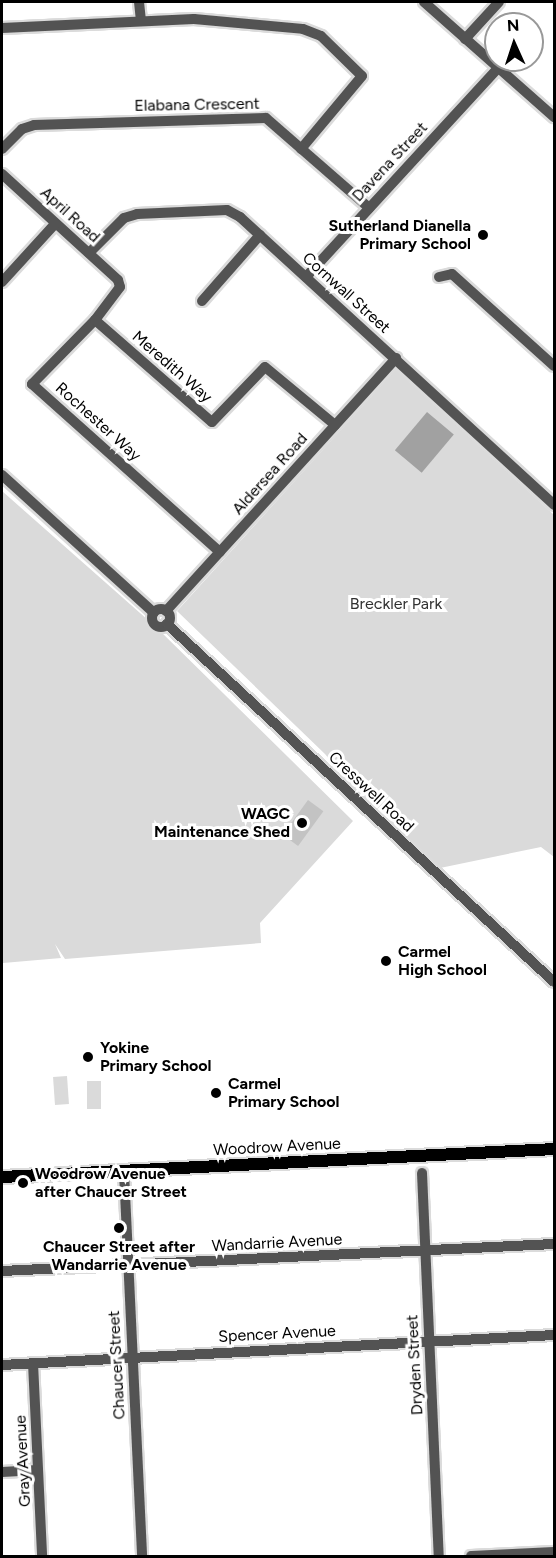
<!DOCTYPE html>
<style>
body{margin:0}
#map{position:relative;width:556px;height:1558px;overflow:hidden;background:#fff;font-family:Figtree,sans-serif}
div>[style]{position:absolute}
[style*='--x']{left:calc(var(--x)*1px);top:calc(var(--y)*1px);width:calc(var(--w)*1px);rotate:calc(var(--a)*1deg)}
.green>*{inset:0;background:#dadada;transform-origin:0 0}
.water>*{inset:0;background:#a1a1a1;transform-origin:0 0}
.building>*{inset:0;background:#c3c3c3;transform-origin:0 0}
.roads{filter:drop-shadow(2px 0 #dbdbdb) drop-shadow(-2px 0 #dbdbdb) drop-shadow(0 2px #dbdbdb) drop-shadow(0 -2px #dbdbdb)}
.minor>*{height:10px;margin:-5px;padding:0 5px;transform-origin:5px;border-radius:5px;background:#535353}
.minor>.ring{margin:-5px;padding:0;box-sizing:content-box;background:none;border:10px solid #535353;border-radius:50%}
.major>*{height:12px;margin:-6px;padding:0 6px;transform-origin:6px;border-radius:6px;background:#000}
.dots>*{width:16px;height:16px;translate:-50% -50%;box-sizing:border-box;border:3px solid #fff;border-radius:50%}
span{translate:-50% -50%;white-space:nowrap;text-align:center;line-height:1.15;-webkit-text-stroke:6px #fff;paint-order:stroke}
.street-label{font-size:16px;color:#000}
.poi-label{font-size:16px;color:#000;font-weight:700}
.right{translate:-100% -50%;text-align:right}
.left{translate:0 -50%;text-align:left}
.park-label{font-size:16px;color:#313131}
.frame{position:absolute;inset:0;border:3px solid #000;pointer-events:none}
.north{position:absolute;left:484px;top:12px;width:60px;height:60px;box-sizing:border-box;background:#fff;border:2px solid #999;border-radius:50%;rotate:357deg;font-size:16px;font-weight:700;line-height:24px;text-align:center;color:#000}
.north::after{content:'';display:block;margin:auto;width:21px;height:27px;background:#000;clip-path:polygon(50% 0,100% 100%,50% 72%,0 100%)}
</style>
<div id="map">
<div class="green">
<i style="clip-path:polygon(396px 369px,554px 515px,554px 857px,541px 847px,440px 868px,359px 796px,325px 754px,177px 611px)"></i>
<i style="clip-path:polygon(2px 491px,157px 628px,353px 821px,260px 923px,261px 943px,65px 959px,55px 944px,61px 958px,3px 963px)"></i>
<i style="left:67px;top:1076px;width:28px;height:14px;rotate:86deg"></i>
<i style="left:87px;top:1081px;width:14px;height:28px"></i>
</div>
<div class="water">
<i style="left:427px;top:412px;width:35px;height:50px;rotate:40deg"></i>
</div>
<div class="building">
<i style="left:308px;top:800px;width:19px;height:43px;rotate:36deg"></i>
</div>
<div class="roads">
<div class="minor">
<i style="--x:139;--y:2;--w:19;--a:84"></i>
<i style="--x:424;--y:2;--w:174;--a:41.5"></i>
<i style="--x:2;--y:28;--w:192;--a:-2.7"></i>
<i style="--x:194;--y:19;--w:109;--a:5.2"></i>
<i style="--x:303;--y:29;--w:19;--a:21"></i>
<i style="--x:321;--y:36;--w:57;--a:44.3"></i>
<i style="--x:362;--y:76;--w:95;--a:129.9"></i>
<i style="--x:465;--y:39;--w:50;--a:-47.4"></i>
<i style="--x:2;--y:149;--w:28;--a:-45"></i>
<i style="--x:22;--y:129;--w:13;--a:-18"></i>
<i style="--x:34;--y:125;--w:232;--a:-1.7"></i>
<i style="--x:266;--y:118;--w:137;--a:41.1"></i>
<i style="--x:2;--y:174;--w:157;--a:42.4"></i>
<i style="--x:118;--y:280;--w:7;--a:74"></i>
<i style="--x:120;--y:287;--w:41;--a:127.1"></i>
<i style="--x:95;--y:320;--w:90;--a:134.5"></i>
<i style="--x:32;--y:384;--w:252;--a:41.8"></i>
<i style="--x:89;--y:253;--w:49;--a:-45"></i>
<i style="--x:124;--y:218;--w:14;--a:-17"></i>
<i style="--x:137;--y:214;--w:90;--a:-2.5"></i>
<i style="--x:227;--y:210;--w:15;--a:28"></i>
<i style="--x:240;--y:217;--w:426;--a:42.5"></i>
<i style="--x:306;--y:277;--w:284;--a:-47.4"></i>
<i style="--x:439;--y:277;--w:13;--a:-13"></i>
<i style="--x:452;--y:274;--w:137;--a:42"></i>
<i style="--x:2;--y:282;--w:79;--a:-47.6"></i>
<i style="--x:202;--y:301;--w:88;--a:-48.7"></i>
<i style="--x:95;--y:320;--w:155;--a:41.1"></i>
<i style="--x:212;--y:422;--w:76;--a:-46.1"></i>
<i style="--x:265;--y:367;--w:91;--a:39.6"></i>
<i style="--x:2;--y:475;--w:205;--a:42.2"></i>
<i class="ring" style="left:152px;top:609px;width:8px;height:8px"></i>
<i style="--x:166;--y:611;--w:342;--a:-47.7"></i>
<i style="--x:167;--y:624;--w:527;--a:42.77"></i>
<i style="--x:124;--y:1172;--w:384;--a:87.3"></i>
<i style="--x:422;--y:1173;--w:383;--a:87.5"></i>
<i style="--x:2;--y:1271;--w:553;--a:-2.8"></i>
<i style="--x:33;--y:1363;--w:193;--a:87.3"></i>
<i style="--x:2;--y:1365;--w:553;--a:-3.11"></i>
<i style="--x:2;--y:1472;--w:36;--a:-3"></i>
<i style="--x:471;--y:1556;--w:83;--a:-2.8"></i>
</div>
<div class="major">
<i style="--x:2;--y:1177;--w:553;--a:-2.9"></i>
</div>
</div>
<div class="dots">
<i style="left:483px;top:235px;background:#000"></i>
<i style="left:302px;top:823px;background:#000"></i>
<i style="left:386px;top:961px;background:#000"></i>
<i style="left:88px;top:1057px;background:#000"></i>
<i style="left:216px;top:1093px;background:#000"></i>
<i style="left:23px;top:1183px;background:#000"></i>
<i style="left:119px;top:1228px;background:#000"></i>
</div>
<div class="street-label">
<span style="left:197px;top:105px;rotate:-1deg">Elabana Crescent</span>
<span style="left:390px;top:162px;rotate:-47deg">Davena Street</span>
<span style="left:70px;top:215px;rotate:42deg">April Road</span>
<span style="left:346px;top:293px;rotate:42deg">Cornwall Street</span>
<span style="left:172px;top:367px;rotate:41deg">Meredith Way</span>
<span style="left:98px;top:422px;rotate:42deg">Rochester Way</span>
<span style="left:270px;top:474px;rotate:-48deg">Aldersea Road</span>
<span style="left:371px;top:792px;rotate:43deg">Cresswell Road</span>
<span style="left:277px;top:1147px;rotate:-3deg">Woodrow Avenue</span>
<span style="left:277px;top:1243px;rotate:-3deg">Wandarrie Avenue</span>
<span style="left:277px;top:1334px;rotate:-3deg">Spencer Avenue</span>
<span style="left:117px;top:1365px;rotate:-93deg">Chaucer Street</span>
<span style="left:415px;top:1365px;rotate:-93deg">Dryden Street</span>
<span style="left:23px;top:1461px;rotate:-93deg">Gray Avenue</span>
</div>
<div class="poi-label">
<span class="right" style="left:471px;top:235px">Sutherland Dianella<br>Primary School</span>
<span class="right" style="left:290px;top:823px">WAGC<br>Maintenance Shed</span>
<span class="left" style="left:398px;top:961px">Carmel<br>High School</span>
<span class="left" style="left:100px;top:1057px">Yokine<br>Primary School</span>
<span class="left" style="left:228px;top:1093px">Carmel<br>Primary School</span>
<span class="left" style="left:35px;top:1183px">Woodrow Avenue<br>after Chaucer Street</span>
<span style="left:119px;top:1256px">Chaucer Street after<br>Wandarrie Avenue</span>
</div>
<div class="park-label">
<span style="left:396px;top:604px">Breckler Park</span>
</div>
<div class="frame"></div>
<div class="north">N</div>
</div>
